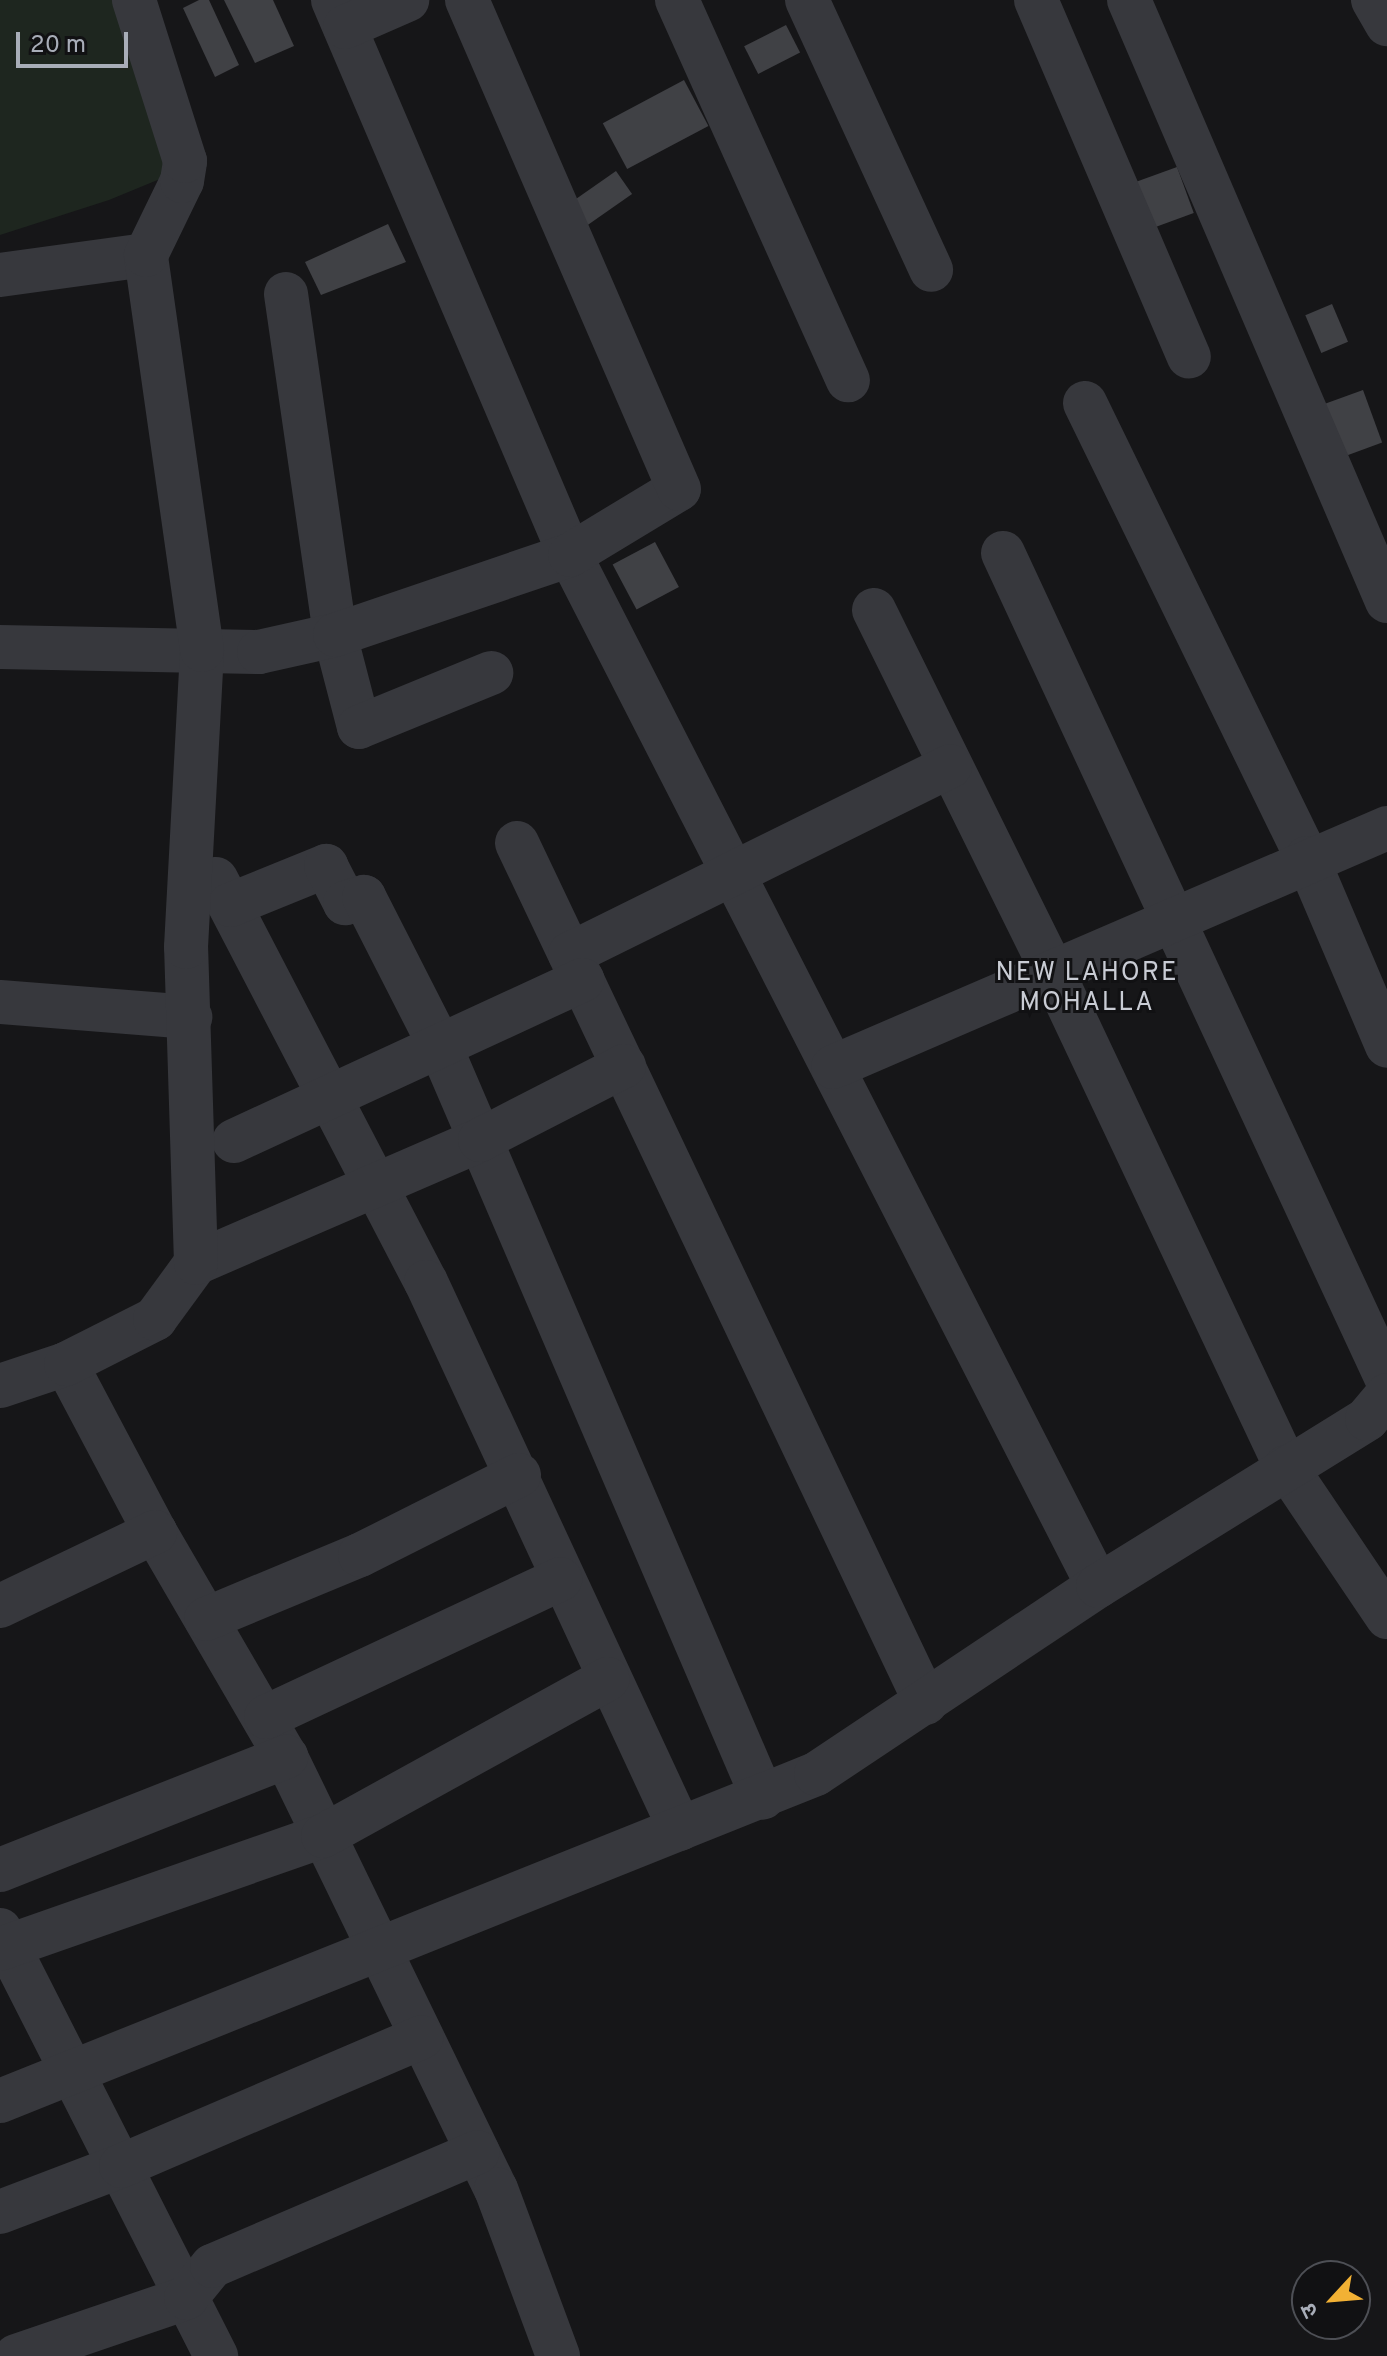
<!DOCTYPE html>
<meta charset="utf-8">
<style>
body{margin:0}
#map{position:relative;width:1387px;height:2356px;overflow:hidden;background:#161618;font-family:Overpass,"Noto Sans Devanagari",sans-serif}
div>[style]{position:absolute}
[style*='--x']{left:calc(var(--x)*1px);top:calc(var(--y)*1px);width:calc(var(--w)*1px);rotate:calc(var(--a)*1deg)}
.green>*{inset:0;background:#1e261f}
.building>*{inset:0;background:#404145;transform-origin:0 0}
.minor>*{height:44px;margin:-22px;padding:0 22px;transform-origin:22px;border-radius:22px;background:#37383d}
span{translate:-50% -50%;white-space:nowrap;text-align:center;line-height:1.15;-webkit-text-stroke:6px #111113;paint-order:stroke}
.neighbourhood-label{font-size:26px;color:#c9ccd4;letter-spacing:2px}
.north{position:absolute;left:1291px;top:2260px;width:80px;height:80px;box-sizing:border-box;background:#111113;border:2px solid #4d4f55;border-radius:50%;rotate:244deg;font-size:22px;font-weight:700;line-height:32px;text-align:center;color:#a8adb8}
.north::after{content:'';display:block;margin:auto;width:28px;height:36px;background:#f2b134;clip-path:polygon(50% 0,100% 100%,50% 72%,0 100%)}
.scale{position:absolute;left:16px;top:32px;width:112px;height:36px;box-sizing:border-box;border:4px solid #a8adb8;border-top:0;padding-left:10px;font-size:24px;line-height:28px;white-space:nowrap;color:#a8adb8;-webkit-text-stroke:6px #111113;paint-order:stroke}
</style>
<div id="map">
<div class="green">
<i style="clip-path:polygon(0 0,128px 0,177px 172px,109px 200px,0 235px)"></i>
</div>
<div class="building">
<i style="clip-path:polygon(199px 0,209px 0,239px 65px,215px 77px,183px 8px)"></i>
<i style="clip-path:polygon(224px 0,273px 0,294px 46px,255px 63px)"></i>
<i style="left:786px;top:25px;width:31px;height:47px;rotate:63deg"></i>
<i style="left:684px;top:80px;width:52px;height:92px;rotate:62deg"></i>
<i style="left:1177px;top:167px;width:49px;height:58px;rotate:70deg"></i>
<i style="left:616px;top:171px;width:28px;height:62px;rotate:55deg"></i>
<i style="clip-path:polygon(388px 224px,406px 262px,321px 295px,305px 262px)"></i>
<i style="left:1332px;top:304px;width:41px;height:29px;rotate:67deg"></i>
<i style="left:1363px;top:390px;width:56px;height:47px;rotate:70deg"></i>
<i style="left:655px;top:542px;width:51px;height:48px;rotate:62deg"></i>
</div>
<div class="minor">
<i style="--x:333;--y:0;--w:603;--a:66.88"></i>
<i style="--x:570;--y:555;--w:1158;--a:62.88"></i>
<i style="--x:677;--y:0;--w:417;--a:65.8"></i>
<i style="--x:807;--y:0;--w:297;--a:65.3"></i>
<i style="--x:1036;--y:0;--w:388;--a:66.8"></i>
<i style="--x:1129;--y:0;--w:654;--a:66.77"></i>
<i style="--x:1373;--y:0;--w:28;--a:60"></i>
<i style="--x:345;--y:27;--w:68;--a:-23.5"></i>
<i style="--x:0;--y:275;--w:147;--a:-7.8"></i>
<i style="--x:286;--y:294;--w:345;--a:81.8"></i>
<i style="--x:335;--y:635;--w:95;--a:75.4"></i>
<i style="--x:359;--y:727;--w:143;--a:-22.2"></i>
<i style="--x:1085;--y:403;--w:506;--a:63.99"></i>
<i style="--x:1307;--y:858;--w:204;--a:66.9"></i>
<i style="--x:1003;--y:553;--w:911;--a:65.07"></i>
<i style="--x:874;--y:610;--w:407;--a:63.7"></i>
<i style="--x:1054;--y:975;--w:544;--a:64.75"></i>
<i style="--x:1286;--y:1467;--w:181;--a:56"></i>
<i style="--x:0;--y:647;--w:259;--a:1.1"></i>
<i style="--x:259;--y:652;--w:78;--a:-12.6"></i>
<i style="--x:335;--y:635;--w:248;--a:-18.8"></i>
<i style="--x:570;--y:555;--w:127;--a:-31.2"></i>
<i style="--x:679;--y:489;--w:533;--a:-113.44"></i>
<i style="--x:517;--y:843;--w:952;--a:64.57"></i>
<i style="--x:216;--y:879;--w:454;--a:62.5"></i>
<i style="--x:426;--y:1282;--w:603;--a:65.09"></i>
<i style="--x:230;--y:905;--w:104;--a:-22.1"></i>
<i style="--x:326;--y:866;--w:42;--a:62.8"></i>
<i style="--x:345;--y:903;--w:20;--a:-18"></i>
<i style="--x:364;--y:897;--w:167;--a:63"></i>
<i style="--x:440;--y:1046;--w:818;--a:66.76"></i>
<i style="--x:570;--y:954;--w:424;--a:-26.3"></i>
<i style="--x:0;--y:1002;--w:191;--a:4.5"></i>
<i style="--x:833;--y:1067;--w:603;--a:-23.34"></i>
<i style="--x:234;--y:1141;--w:384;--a:-24.8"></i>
<i style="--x:196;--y:1263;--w:309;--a:-23.4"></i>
<i style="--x:480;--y:1140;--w:162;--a:-27.2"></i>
<i style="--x:66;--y:1364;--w:190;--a:62.1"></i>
<i style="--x:155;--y:1532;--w:260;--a:59.8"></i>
<i style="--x:286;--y:1757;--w:480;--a:64.1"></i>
<i style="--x:496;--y:2189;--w:178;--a:69.6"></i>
<i style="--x:0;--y:1386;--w:70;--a:-18.4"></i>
<i style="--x:66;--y:1364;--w:100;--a:-26.8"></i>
<i style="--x:155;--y:1319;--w:69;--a:-53.8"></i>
<i style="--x:196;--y:1263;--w:316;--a:-91.8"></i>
<i style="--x:186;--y:947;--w:297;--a:-86.9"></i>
<i style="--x:202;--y:650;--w:399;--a:-98.1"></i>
<i style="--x:146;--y:255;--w:82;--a:-64.1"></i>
<i style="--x:182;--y:181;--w:20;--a:-81"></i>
<i style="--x:185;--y:161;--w:169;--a:-107.6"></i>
<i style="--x:0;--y:1606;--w:172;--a:-25.5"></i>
<i style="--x:206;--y:1619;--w:167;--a:-22.6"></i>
<i style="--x:360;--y:1555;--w:178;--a:-26.7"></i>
<i style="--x:266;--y:1717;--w:325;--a:-25.1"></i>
<i style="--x:0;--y:1870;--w:308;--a:-21.6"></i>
<i style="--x:0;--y:1930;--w:478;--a:63.1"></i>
<i style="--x:0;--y:1949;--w:342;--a:-19.3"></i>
<i style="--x:323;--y:1836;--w:325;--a:-28.9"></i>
<i style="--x:0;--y:2101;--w:879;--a:-21.84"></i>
<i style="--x:816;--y:1774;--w:339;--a:-33.7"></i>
<i style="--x:1098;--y:1586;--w:317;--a:-31.8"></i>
<i style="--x:1367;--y:1419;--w:31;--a:-50"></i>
<i style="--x:0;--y:2212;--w:129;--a:-20.8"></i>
<i style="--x:121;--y:2166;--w:327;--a:-23.2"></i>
<i style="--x:16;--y:2356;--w:180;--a:-18.8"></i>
<i style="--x:186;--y:2298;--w:41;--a:-50.9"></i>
<i style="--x:212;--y:2266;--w:289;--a:-23.2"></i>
</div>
<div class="neighbourhood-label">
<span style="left:1087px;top:989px">NEW LAHORE<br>MOHALLA</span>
</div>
<div class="north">उ</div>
<div class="scale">20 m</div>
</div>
